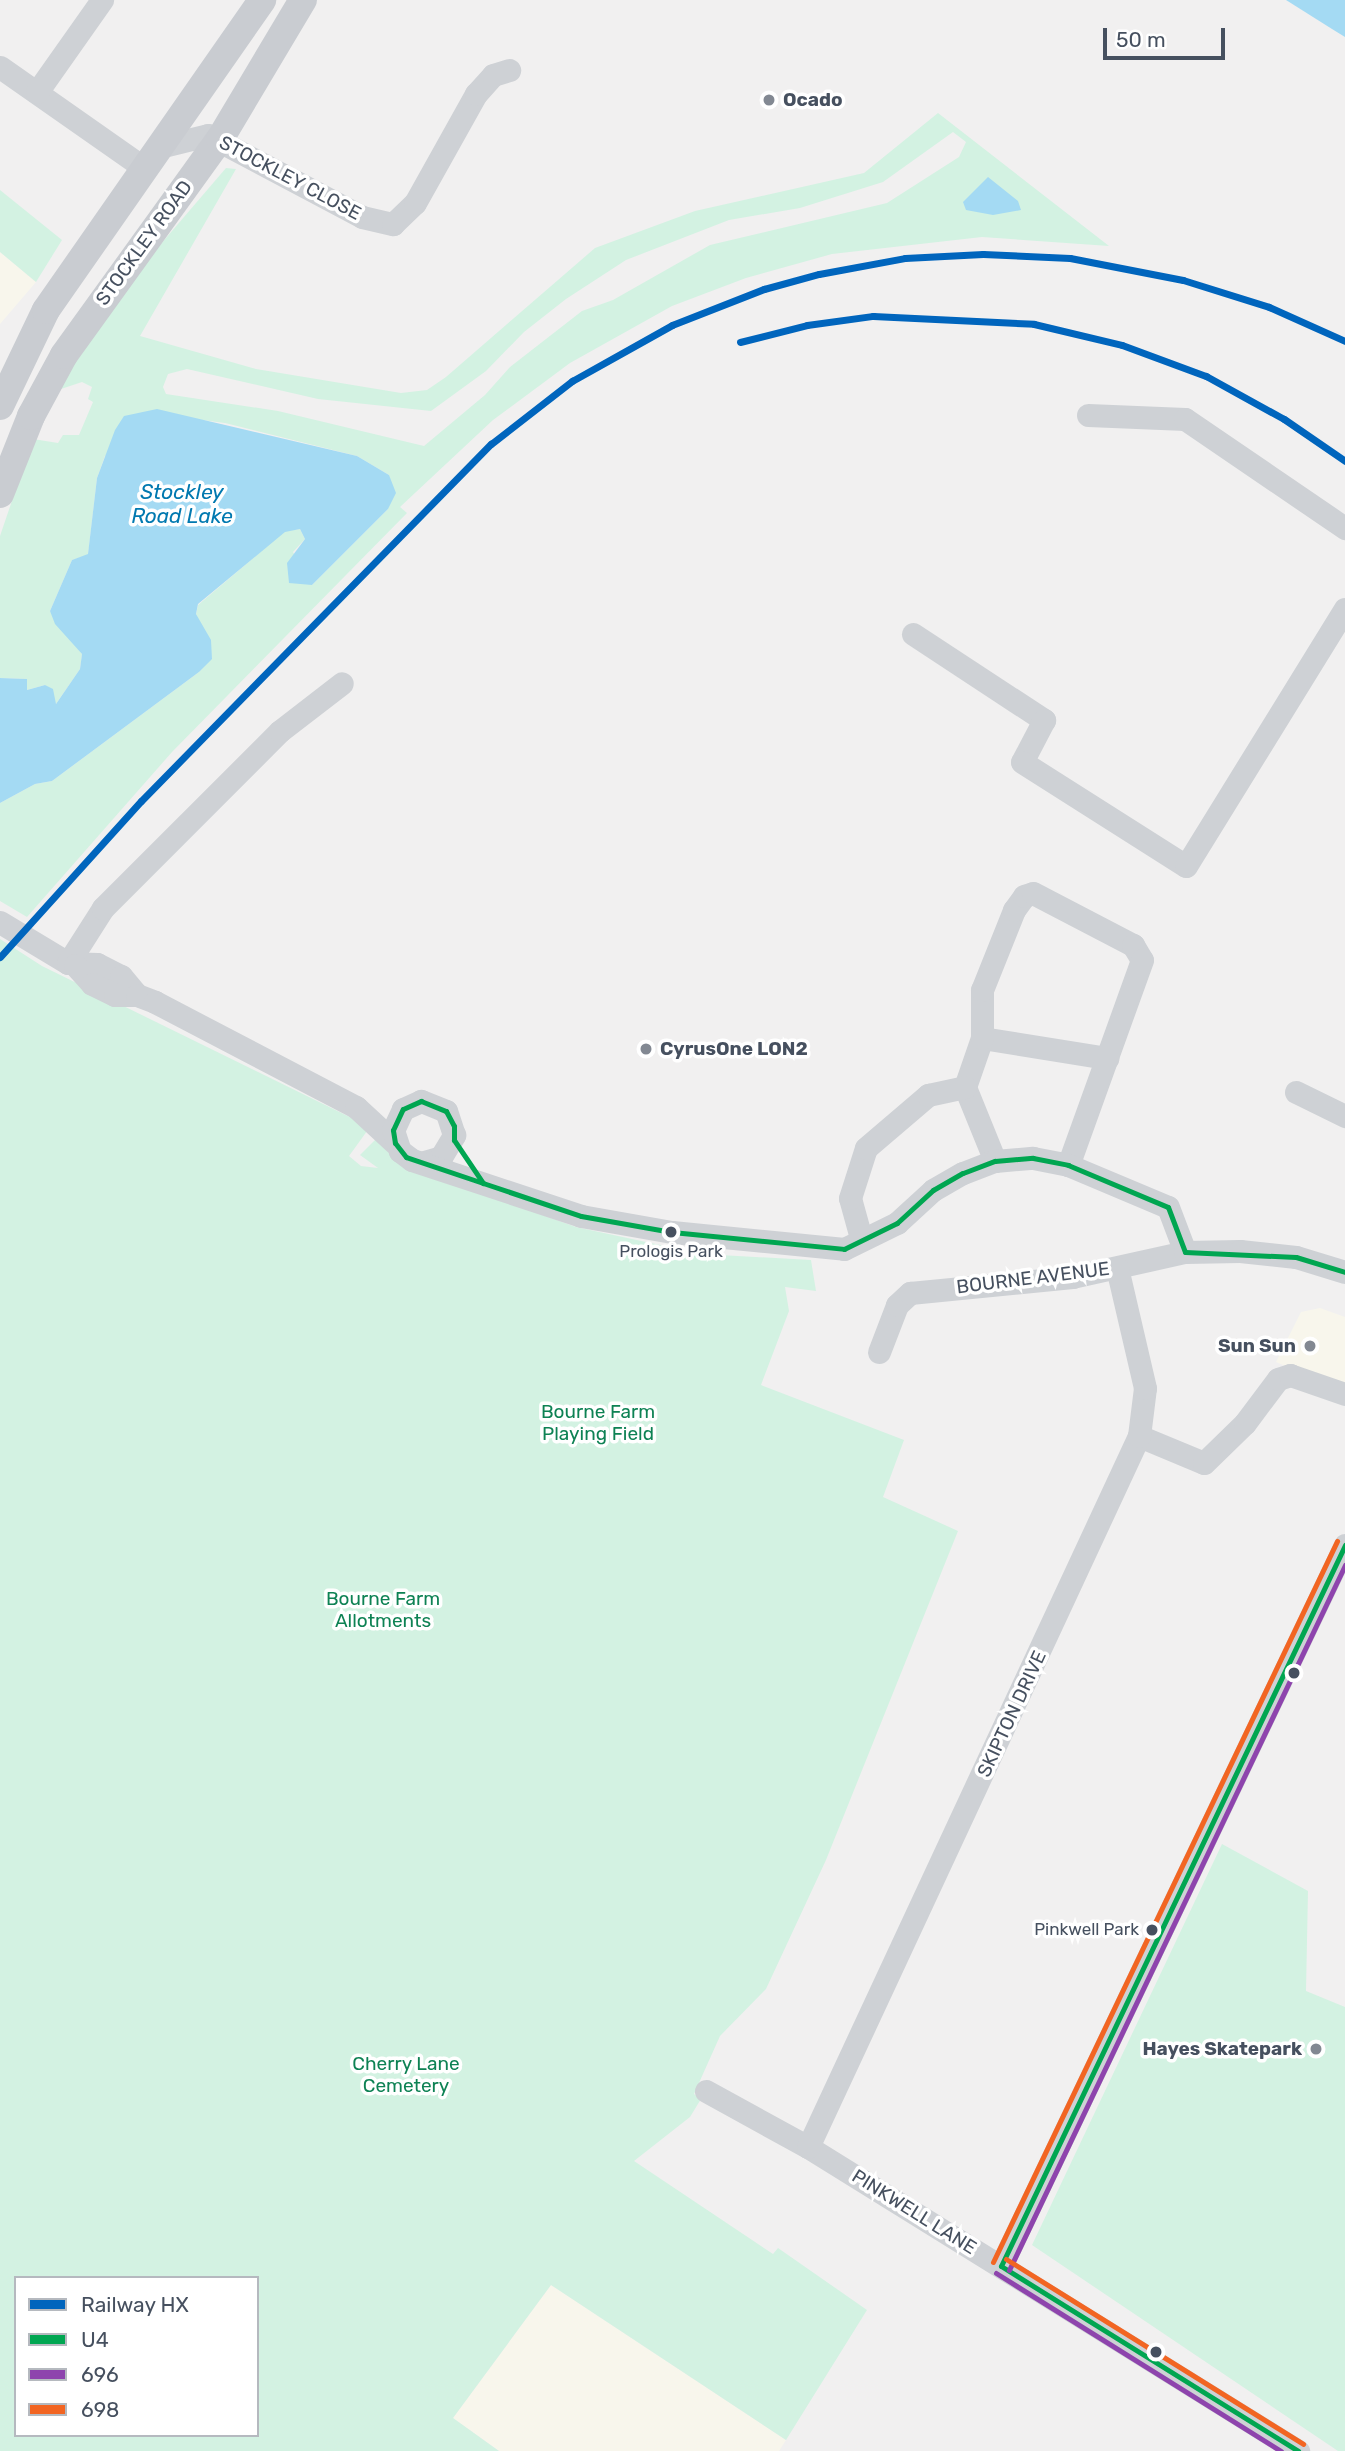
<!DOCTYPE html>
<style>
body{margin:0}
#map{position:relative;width:1345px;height:2451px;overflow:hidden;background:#f1f0f0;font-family:Rubik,sans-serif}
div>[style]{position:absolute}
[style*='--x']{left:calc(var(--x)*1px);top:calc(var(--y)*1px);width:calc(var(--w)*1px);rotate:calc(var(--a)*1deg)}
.commercial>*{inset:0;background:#f8f6ec}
.green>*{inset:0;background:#d3f2e2}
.water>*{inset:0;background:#a4daf3}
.minor>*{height:23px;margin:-11.5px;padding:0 11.5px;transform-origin:11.5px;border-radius:11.5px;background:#ced1d5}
.major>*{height:28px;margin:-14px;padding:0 14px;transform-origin:14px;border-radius:14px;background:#c9ccd1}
.bus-1>*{height:5px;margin:-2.5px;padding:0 2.5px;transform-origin:2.5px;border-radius:2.5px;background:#00a651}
.bus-2>*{height:5px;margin:-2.5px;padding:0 2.5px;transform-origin:2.5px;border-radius:2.5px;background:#8e44ad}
.bus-3>*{height:5px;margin:-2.5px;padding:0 2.5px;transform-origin:2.5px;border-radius:2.5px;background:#f26522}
.rail-1>*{height:7px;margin:-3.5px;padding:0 3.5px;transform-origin:3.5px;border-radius:3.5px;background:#0065bd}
.dots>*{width:19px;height:19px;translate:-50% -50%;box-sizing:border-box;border:4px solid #fff;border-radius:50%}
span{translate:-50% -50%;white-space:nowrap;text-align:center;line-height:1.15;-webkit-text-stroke:7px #fff;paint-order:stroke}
.bus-label{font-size:17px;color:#46505f}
.right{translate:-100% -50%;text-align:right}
.poi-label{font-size:19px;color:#46505f;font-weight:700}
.left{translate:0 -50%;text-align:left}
.street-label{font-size:19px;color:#46505f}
.park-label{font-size:19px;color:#0e8254}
.water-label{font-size:21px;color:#0179b0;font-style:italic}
.legend{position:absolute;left:14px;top:2276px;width:245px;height:161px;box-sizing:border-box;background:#fff;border:2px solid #b5b9bf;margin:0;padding:9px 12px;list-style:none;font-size:21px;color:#46505f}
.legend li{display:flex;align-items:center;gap:14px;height:35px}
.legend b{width:35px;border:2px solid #b5b9bf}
.scale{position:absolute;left:1103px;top:28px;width:122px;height:32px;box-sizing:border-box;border:4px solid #46505f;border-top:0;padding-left:9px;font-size:21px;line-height:24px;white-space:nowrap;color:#46505f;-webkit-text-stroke:5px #fff;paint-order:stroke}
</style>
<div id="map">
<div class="commercial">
<i style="clip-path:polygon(0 252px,36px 282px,0 324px)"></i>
<i style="clip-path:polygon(1320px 1308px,1345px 1317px,1345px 1391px,1276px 1362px,1301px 1312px)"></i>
<i style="clip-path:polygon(551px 2285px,786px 2440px,779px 2451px,499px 2451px,453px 2418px)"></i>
</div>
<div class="green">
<i style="clip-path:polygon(evenodd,938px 113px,1109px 246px,982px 237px,832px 254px,746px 278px,672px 306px,570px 363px,493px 420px,400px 507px,407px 513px,172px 752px,27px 917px,0 901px,0 803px,35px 784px,52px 781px,199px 672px,212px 658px,196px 614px,198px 605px,285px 531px,300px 529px,305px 539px,293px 552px,312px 585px,388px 509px,389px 475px,357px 456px,225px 423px,195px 419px,105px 456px,97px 478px,88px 555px,72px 560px,50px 611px,82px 654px,80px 669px,56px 704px,45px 685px,27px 690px,27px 679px,0 678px,0 536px,33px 439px,58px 443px,63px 435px,79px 435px,93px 402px,88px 399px,92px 387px,82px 382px,61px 389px,66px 376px,148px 259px,226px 168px,236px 169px,140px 336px,256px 369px,401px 393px,427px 390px,446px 377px,595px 248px,695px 211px,864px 173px,938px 113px,953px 132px,966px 142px,959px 157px,887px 203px,710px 245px,613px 300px,582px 311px,510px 367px,485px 395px,424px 446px,278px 411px,166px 394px,163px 387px,168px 374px,187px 369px,318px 399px,431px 411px,486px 371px,524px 332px,566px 299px,626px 260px,729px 220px,800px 208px,883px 182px,953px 132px)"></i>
<i style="clip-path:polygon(0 190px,62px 240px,36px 282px,0 252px)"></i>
<i style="clip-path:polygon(evenodd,0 939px,42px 966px,370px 1127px,349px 1156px,361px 1166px,378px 1168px,360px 1155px,376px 1139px,400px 1164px,576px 1227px,702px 1254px,811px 1260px,816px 1291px,785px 1287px,789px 1311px,761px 1385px,904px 1440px,883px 1497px,958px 1531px,826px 1860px,766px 1989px,720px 2036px,694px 2094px,701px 2099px,690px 2117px,634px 2161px,773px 2254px,778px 2248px,867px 2310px,786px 2440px,551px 2285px,453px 2418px,499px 2451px,0 2451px,0 939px,16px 2278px,257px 2278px,257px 2435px,16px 2435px,16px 2278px)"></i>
<i style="clip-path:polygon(1222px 1844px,1308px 1891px,1306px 1991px,1345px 2007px,1345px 2451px,1338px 2451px,1032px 2245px)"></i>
</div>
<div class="water">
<i style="clip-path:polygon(1286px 0,1345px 0,1345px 37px,1332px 29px)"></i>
<i style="clip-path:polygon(988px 177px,1018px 201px,1021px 210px,993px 215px,966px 210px,963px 202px)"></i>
<i style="clip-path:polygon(157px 409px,357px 456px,389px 475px,396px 493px,388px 509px,312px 585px,289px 583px,287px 563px,305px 539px,300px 529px,285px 532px,198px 604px,196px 614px,211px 640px,212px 659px,199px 672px,52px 781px,35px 784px,0 803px,0 678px,27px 679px,27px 690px,45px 685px,53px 689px,56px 704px,80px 669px,82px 654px,55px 624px,50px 611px,72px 560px,88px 554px,97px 478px,115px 430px,124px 416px)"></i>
</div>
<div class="minor">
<i style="--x:0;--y:67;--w:174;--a:35"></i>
<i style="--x:37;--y:92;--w:113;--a:-54.8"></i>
<i style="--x:159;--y:147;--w:50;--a:-13.8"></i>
<i style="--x:208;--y:135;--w:174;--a:28"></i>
<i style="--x:362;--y:217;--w:32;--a:13"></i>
<i style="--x:393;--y:224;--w:30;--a:-44"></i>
<i style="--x:415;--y:203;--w:125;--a:-60.8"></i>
<i style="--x:476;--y:94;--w:25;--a:-48"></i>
<i style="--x:493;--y:75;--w:17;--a:-17"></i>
<i style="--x:1088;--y:415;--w:97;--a:2.4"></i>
<i style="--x:1185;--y:419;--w:194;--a:34.3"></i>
<i style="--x:913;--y:634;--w:157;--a:33.3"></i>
<i style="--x:1044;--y:720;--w:47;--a:117.6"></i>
<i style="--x:1022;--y:762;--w:194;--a:32.4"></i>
<i style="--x:1186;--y:866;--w:302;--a:-58.3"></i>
<i style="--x:0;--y:922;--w:79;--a:31.1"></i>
<i style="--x:68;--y:963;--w:29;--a:2"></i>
<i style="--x:97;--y:964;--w:27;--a:27"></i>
<i style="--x:121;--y:976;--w:25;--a:50"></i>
<i style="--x:68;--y:963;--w:65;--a:-57.5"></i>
<i style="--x:103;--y:908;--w:250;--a:-45"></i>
<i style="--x:280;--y:731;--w:78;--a:-37.7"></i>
<i style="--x:75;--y:965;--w:25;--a:48"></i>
<i style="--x:92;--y:984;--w:25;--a:26"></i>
<i style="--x:115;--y:995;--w:22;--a:0"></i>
<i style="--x:137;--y:995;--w:19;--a:21"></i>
<i style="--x:155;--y:1002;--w:227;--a:27.6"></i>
<i style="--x:356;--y:1107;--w:53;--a:42.7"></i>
<i style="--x:982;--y:1038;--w:127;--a:9.1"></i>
<i style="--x:1296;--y:1092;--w:55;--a:26.1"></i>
<i style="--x:995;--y:1161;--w:80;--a:-112.1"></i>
<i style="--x:965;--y:1087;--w:52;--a:-70.9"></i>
<i style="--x:982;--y:1038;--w:48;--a:-90"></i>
<i style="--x:982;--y:990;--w:86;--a:-68.2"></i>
<i style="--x:1014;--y:910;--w:17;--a:-54"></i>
<i style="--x:1024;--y:896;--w:9;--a:-18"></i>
<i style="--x:1033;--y:893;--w:113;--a:27.5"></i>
<i style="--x:1133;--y:945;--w:17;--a:59"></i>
<i style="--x:1142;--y:960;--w:218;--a:109.8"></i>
<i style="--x:424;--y:1162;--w:18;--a:-16"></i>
<i style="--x:441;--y:1157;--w:26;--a:-59"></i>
<i style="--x:454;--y:1135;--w:25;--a:-108"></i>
<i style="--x:446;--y:1111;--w:27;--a:-158"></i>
<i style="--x:421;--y:1101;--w:20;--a:156"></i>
<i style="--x:403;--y:1109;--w:23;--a:115"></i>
<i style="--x:393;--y:1130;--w:22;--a:72"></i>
<i style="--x:400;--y:1151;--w:15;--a:37"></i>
<i style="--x:412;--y:1160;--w:178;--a:18.3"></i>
<i style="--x:581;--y:1216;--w:92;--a:10"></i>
<i style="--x:672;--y:1232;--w:173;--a:5.6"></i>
<i style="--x:844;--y:1249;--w:59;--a:-26.1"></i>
<i style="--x:897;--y:1223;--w:49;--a:-42.5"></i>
<i style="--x:933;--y:1190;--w:34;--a:-30"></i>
<i style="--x:963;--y:1173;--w:34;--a:-21"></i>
<i style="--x:995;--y:1161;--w:38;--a:-5"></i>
<i style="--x:1033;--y:1158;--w:36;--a:11"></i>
<i style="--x:1068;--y:1165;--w:108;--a:22.8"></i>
<i style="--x:1168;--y:1207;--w:48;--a:69.3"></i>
<i style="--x:861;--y:1238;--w:41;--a:-105.4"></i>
<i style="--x:850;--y:1198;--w:52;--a:-72.3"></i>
<i style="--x:866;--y:1148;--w:82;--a:-40.5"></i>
<i style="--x:928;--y:1095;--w:38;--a:-12"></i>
<i style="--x:879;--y:1352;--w:50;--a:-69"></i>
<i style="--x:897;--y:1305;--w:18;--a:-43"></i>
<i style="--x:910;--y:1293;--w:163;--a:-5.6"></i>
<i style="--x:1072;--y:1277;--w:116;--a:-12.5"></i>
<i style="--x:1185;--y:1252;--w:55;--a:-1"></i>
<i style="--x:1240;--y:1251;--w:56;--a:6.1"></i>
<i style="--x:1296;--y:1257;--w:51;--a:17"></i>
<i style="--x:1139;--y:1436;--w:70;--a:22.6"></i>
<i style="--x:1204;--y:1463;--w:57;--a:-44.3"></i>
<i style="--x:1245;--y:1423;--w:55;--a:-53.1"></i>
<i style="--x:1278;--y:1379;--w:13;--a:-18"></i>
<i style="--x:1290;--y:1375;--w:58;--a:19.1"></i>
<i style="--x:706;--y:2091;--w:116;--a:28.8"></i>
<i style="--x:808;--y:2147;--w:577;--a:31.82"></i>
<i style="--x:808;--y:2147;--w:784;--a:-65.04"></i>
<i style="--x:1139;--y:1436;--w:48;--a:-82.9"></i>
<i style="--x:1145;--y:1388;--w:123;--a:-103.1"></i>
<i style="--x:1001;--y:2266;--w:799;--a:-64.49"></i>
</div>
<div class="major">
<i style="--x:0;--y:406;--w:106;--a:-64.4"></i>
<i style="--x:46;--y:310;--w:378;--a:-55.1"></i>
<i style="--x:0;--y:494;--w:84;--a:-68.3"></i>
<i style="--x:31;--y:416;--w:69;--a:-61.6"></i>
<i style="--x:64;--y:355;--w:266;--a:-54.2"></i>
<i style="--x:220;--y:139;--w:162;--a:-59.2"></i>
</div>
<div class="bus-1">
<i style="--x:421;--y:1101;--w:27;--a:22"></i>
<i style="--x:446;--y:1111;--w:17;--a:62"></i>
<i style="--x:454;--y:1126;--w:14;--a:90"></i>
<i style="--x:454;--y:1140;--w:52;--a:56"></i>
<i style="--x:483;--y:1183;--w:81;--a:-161.3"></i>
<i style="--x:406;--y:1157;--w:18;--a:-128"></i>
<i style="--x:395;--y:1143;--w:13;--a:-99"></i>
<i style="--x:393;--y:1130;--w:23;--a:-65"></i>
<i style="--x:403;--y:1109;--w:20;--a:-24"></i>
<i style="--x:483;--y:1183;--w:103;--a:18.6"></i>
<i style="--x:581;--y:1216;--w:92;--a:10"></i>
<i style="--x:672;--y:1232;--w:173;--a:5.6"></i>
<i style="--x:844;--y:1249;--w:59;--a:-26.1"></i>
<i style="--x:897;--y:1223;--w:49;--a:-42.5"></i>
<i style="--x:933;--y:1190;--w:34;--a:-30"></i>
<i style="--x:963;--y:1173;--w:34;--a:-21"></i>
<i style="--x:995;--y:1161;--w:38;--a:-5"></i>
<i style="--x:1033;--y:1158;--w:36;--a:11"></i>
<i style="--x:1068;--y:1165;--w:108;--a:22.8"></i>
<i style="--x:1168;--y:1207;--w:48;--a:69.3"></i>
<i style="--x:1185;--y:1252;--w:111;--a:2.6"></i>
<i style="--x:1296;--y:1257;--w:51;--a:17"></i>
<i style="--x:1001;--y:2266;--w:799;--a:-64.49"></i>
<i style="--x:1001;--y:2266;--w:350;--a:31.9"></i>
</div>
<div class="bus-2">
<i style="--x:1009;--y:2270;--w:781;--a:-64.52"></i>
<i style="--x:996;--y:2273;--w:336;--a:32"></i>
</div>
<div class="bus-3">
<i style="--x:1006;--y:2259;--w:350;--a:31.9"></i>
<i style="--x:993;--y:2262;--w:799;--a:-64.49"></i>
</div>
<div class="rail-1">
<i style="--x:740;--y:342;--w:69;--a:-14.2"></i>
<i style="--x:807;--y:325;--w:67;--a:-7.8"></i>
<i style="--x:873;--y:316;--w:161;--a:2.8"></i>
<i style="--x:1034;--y:324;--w:90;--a:13.4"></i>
<i style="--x:1122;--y:345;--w:90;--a:20.3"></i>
<i style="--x:1206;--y:376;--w:89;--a:28.9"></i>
<i style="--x:1284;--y:419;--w:74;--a:34.5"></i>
<i style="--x:0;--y:957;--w:210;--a:-47.9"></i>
<i style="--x:141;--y:801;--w:500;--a:-45.6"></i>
<i style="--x:491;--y:444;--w:103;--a:-37.9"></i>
<i style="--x:572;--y:381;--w:115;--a:-29.2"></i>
<i style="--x:672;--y:325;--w:99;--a:-21.4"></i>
<i style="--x:764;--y:289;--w:57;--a:-15.3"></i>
<i style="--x:819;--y:274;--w:87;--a:-10.5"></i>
<i style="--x:905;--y:258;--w:78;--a:-2.9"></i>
<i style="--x:983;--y:254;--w:87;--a:2.6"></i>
<i style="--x:1070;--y:258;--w:115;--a:11"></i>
<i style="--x:1183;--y:280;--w:90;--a:17.4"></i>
<i style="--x:1269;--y:307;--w:83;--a:24.1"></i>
</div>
<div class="dots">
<i style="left:769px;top:100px;background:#828892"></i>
<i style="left:646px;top:1049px;background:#828892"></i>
<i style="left:671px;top:1232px;background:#46505f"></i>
<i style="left:1310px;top:1346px;background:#828892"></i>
<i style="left:1294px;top:1673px;background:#46505f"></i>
<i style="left:1152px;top:1930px;background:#46505f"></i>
<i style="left:1316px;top:2049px;background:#828892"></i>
<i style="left:1156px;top:2352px;background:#46505f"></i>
</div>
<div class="bus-label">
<span style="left:671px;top:1252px">Prologis Park</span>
<span class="right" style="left:1139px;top:1930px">Pinkwell Park</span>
</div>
<div class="poi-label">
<span class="left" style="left:783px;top:100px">Ocado</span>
<span class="left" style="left:660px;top:1049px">CyrusOne LON2</span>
<span class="right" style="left:1296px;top:1346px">Sun Sun</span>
<span class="right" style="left:1302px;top:2049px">Hayes Skatepark</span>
</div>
<div class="street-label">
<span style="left:290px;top:178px;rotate:28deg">STOCKLEY CLOSE</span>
<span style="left:144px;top:243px;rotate:-54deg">STOCKLEY ROAD</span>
<span style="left:1033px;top:1278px;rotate:-7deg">BOURNE AVENUE</span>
<span style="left:1012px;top:1714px;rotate:-65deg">SKIPTON DRIVE</span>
<span style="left:914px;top:2212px;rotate:32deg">PINKWELL LANE</span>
</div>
<div class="park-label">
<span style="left:598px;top:1423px">Bourne Farm<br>Playing Field</span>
<span style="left:383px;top:1610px">Bourne Farm<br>Allotments</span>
<span style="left:406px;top:2075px">Cherry Lane<br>Cemetery</span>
</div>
<div class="water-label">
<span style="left:182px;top:504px">Stockley<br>Road Lake</span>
</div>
<ul class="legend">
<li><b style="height:9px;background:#0065bd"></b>Railway HX</li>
<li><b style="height:9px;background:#00a651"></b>U4</li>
<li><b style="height:9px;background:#8e44ad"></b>696</li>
<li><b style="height:9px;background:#f26522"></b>698</li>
</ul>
<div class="scale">50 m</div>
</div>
